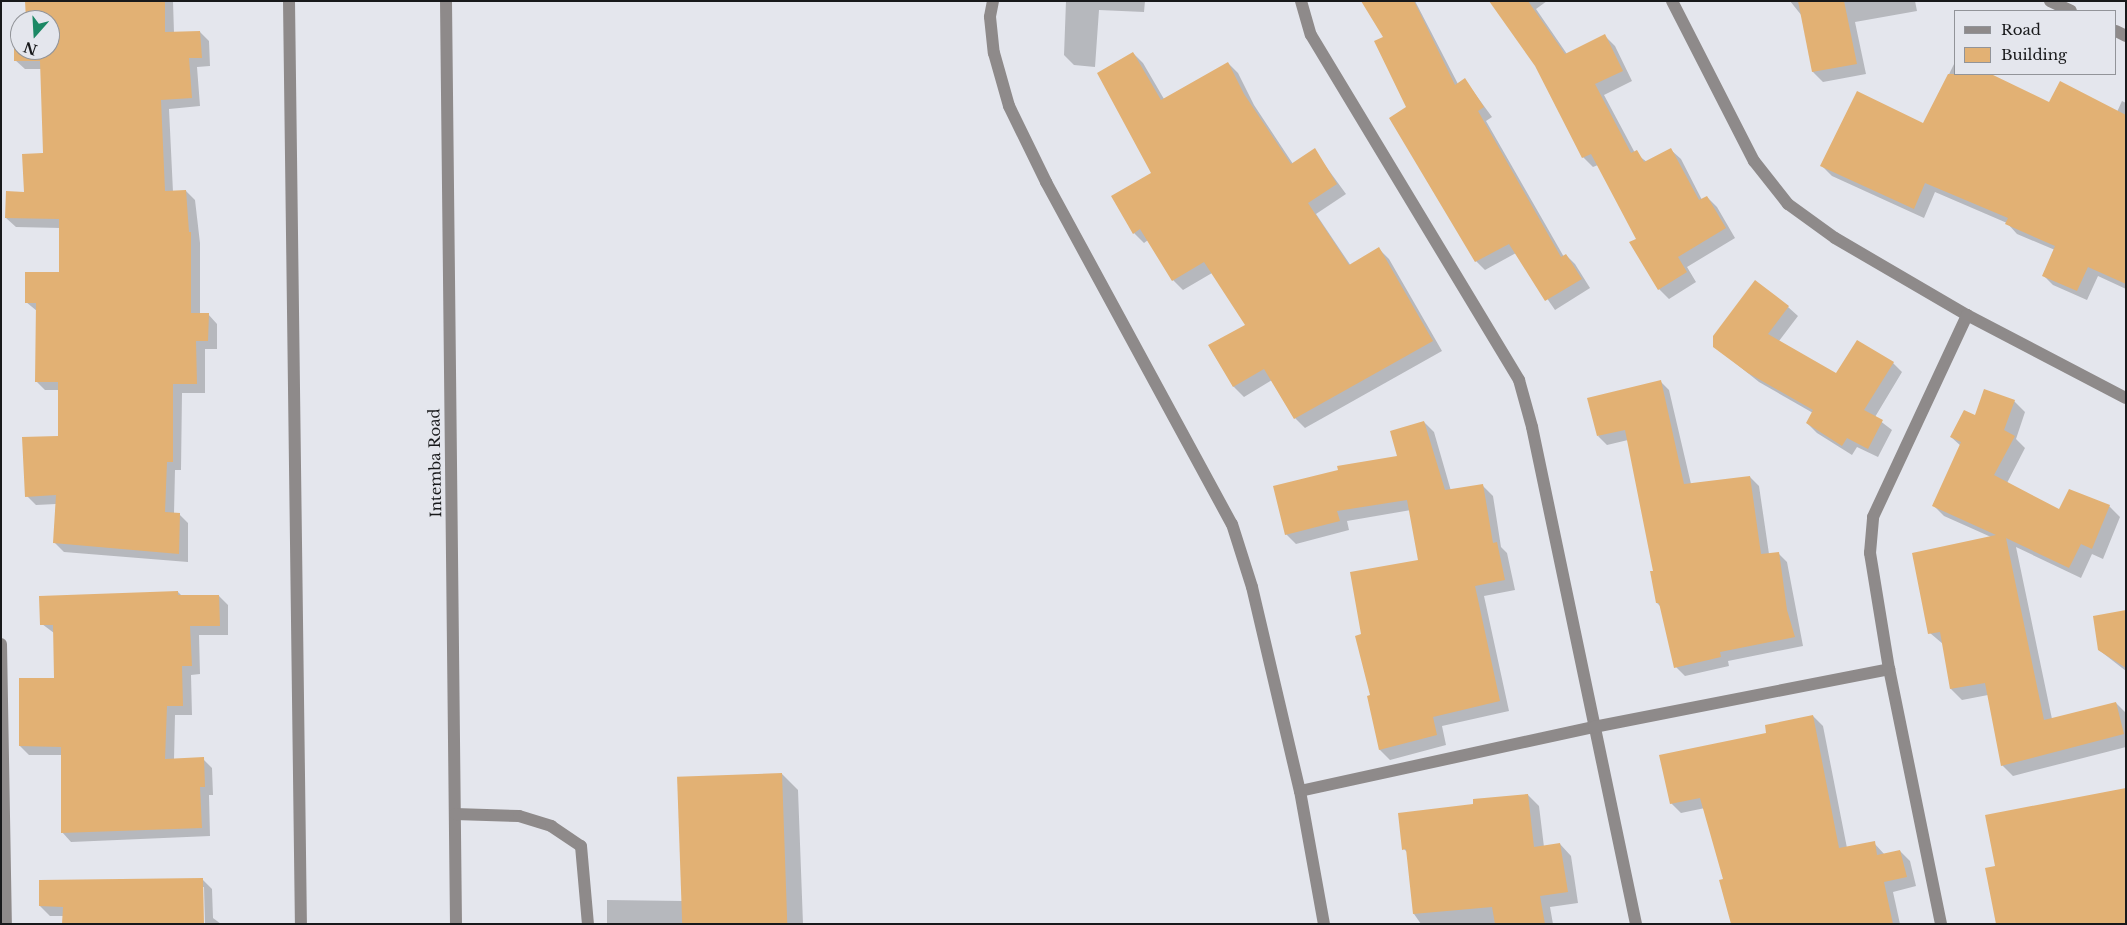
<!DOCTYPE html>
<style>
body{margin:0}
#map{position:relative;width:2127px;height:925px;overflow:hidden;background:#e4e6ed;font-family:"Libre Baskerville",serif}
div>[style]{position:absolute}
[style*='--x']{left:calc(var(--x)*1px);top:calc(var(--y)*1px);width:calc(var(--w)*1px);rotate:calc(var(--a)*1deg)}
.shadow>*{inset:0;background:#0003}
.building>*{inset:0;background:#e2b174;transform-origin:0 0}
.minor>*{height:12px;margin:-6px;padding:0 6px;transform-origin:6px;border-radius:6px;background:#8e8a8a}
span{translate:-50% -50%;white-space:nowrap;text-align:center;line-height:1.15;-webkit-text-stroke:4px #e4e6ed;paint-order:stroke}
.street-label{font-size:15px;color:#18191b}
.frame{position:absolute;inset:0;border:2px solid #18191b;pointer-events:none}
.legend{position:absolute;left:1954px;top:10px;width:162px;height:65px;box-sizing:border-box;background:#e4e6ed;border:1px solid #929499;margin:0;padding:6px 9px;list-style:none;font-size:15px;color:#18191b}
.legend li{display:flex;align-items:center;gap:10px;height:25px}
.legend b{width:25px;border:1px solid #929499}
.north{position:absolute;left:10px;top:10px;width:50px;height:50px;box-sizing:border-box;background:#e4e6ed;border:1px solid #929499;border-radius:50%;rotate:199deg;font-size:14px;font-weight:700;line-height:20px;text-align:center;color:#18191b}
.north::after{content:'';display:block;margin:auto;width:18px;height:22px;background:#1c8865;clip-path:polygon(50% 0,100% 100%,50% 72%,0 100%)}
</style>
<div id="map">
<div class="shadow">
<i style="clip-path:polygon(26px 1px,173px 1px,174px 33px,200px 32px,209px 41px,210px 66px,197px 67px,200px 106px,169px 109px,173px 192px,186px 191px,195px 200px,200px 243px,200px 314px,208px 314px,217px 324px,217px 349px,205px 349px,205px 393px,182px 393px,181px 470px,175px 470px,174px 514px,179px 514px,188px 523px,188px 562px,64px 552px,54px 542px,56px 504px,36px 505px,27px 496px,60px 437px,60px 390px,45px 390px,36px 381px,37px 311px,26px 302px,61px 273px,61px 228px,16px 227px,6px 218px,26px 193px,45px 155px,42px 69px,25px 69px,15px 60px,20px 33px,20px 50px,50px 50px,50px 20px,27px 20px)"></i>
<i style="clip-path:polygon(1066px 1px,1145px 1px,1144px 12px,1099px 10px,1095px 67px,1074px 65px,1064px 55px)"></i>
<i style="clip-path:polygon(1363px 1px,1415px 1px,1458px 84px,1465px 80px,1492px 117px,1486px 121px,1564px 257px,1566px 255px,1575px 264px,1590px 288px,1555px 310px,1516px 253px,1485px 270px,1476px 261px,1408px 108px,1385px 38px)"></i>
<i style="clip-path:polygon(1491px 1px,1547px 1px,1536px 9px,1567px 54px,1605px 36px,1615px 46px,1632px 81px,1604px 95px,1635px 153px,1647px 162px,1671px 150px,1681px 159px,1702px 200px,1707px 197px,1717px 207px,1735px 238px,1687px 267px,1696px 282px,1669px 299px,1659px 289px,1637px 239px,1598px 165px,1593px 167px,1583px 157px,1536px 66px)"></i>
<i style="clip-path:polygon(1790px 1px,1915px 1px,1917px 11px,1855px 22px,1866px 74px,1823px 82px,1813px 72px,1802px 16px)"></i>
<i style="clip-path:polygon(1133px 53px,1143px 63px,1164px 99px,1228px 63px,1238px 73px,1254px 105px,1293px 164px,1314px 150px,1346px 194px,1316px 214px,1351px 266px,1379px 249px,1389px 259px,1442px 351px,1305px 428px,1295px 418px,1272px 380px,1244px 397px,1234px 387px,1209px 346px,1247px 325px,1212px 273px,1183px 290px,1173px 280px,1148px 240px,1144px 243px,1134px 233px,1153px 173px)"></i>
<i style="clip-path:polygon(1956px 60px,1956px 74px,1989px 74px,2049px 104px,2117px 112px,2122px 101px,2126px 103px,2126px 289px,2098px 276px,2087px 300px,2053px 285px,2043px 275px,2055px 250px,2017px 234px,2007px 223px,1935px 192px,1924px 218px,1832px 176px,1822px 166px,1924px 125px)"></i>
<i style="clip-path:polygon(1788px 307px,1798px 316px,1779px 341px,1837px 375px,1893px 363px,1902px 372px,1875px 417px,1892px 430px,1878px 457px,1857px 447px,1852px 455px,1817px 433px,1807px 423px,1813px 413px,1759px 382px,1714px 346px)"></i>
<i style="clip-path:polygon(1660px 381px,1669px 390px,1691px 484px,1750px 477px,1759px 486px,1769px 554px,1778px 553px,1787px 562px,1803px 646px,1728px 661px,1729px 666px,1685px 676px,1676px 667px,1661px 607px,1657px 603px,1655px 572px,1628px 440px,1607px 445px,1598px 436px)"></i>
<i style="clip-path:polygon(2014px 401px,2025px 412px,2016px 439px,2025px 448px,2007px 483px,2060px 511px,2109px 506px,2120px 517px,2103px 559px,2092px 554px,2081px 578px,2016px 547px,2052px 719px,2116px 703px,2126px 713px,2126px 747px,2013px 776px,2002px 765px,1988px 695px,1962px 700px,1951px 689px,1943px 644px,1930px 633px,1991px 537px,1944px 516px,1933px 505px,1961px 446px,1951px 437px,1976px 417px)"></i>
<i style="clip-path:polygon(1424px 422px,1434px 432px,1451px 491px,1483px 486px,1493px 496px,1501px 547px,1507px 553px,1515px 590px,1484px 596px,1509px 711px,1442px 726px,1446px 745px,1390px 760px,1380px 750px,1362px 635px,1420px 561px,1411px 510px,1347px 521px,1349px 530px,1296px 544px,1286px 534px,1399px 457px)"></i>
<i style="clip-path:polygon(178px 592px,182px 596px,219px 596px,228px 605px,228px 635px,199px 635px,200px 674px,191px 675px,192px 715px,175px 715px,174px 760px,203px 759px,212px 768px,213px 795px,209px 795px,210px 836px,71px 842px,62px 832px,62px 755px,29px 755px,20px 746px,55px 680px,54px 633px,42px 624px)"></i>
<i style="clip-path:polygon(2126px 612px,2126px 671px,2099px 650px)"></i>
<i style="clip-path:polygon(1813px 716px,1823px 726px,1847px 848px,1874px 843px,1885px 855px,1900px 851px,1910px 861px,1916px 886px,1893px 892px,1900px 924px,1732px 924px,1725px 879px,1705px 808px,1681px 813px,1671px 803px,1768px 734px)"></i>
<i style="clip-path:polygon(782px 774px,798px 790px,803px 924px,607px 924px,607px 900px,683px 901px)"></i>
<i style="clip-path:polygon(1528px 795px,1539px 806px,1544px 847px,1560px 844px,1571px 856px,1578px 903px,1550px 907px,1553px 924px,1421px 924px,1414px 914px,1408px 853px,1404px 849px,1475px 805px)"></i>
<i style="clip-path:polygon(evenodd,202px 879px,212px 889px,213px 918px,221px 924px,64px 924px,64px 916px,50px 916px,40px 906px,202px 879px,202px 887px,204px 887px,205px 924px,203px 924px,202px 887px)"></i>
</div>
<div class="building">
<i style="clip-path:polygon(25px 1px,165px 1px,165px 32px,200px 31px,202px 58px,189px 58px,192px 98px,161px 100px,165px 191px,186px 190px,189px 232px,191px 232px,191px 313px,209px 313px,208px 341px,196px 341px,197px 384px,173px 384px,173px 462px,167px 462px,165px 512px,180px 513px,179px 554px,53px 543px,56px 495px,25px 497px,22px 437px,58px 436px,58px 382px,35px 382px,36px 303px,25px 303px,25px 272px,59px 272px,59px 219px,5px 218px,6px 191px,24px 192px,22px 154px,43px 153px,40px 61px,14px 61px,14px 32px,20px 32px,20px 50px,50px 50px,50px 20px,26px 20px)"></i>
<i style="clip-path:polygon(1361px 1px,1414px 1px,1455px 85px,1465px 78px,1484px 107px,1478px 111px,1561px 257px,1566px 254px,1582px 279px,1545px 301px,1509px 244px,1475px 262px,1389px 118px,1406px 107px,1374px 41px,1383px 37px)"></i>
<i style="clip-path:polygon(1489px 1px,1528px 1px,1565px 54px,1605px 34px,1623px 71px,1595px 84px,1631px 153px,1637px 150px,1644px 162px,1671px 148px,1699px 200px,1707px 196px,1726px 228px,1678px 257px,1687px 272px,1658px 290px,1629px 242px,1636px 239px,1591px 154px,1582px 158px,1535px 66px)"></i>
<i style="clip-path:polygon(1798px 1px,1844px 1px,1857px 64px,1812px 72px)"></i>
<i style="clip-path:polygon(1133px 52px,1161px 100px,1228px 62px,1244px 94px,1291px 164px,1315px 148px,1337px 184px,1308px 203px,1349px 265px,1379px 247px,1433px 341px,1294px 419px,1264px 369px,1233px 387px,1208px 345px,1245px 325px,1204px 262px,1172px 281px,1140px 229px,1133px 234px,1111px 196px,1151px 173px,1097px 73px)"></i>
<i style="clip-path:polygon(1948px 74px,1991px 74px,2049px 102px,2060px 81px,2126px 115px,2126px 284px,2088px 267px,2077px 291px,2042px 276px,2055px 246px,2005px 224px,2008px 218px,1925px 183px,1914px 209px,1820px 166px,1857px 91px,1923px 123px)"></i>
<i style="clip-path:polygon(1755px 280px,1789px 306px,1768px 334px,1836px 373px,1857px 340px,1894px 362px,1864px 410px,1883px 420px,1868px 449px,1847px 438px,1842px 446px,1806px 423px,1813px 410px,1748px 373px,1713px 347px,1713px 336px)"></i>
<i style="clip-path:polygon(1661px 380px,1684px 484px,1750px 476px,1761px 554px,1779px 552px,1787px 610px,1795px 637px,1720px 652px,1721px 657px,1674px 668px,1659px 603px,1656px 603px,1650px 571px,1653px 571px,1625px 430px,1597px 436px,1587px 398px)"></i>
<i style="clip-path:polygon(1984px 389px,2015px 400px,2004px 430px,2015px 436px,1994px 475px,2059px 509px,2069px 489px,2110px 505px,2092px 549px,2081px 544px,2069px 568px,2006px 538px,2044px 720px,2116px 702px,2124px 734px,2001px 766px,1985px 683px,1950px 689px,1940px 632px,1928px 634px,1912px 553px,1996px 535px,1932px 506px,1961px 442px,1950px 437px,1964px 410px,1975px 415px)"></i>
<i style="clip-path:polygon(1424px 421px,1445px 490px,1483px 484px,1493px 543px,1497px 542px,1505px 580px,1475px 586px,1500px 701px,1433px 717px,1437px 735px,1379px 750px,1367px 696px,1370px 695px,1355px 636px,1361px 634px,1350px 572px,1418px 560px,1407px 500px,1337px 511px,1340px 521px,1285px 535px,1273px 486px,1338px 470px,1337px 466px,1397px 456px,1390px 431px)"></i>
<i style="clip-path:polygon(178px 591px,178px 595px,219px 595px,220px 626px,190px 626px,192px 666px,182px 666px,183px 706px,167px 706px,165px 759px,204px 757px,205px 787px,200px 787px,202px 828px,61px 833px,61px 747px,19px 746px,19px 678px,54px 678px,53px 625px,40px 625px,39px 596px)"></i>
<i style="clip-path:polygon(2126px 610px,2126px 668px,2098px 650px,2093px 616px)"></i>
<i style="clip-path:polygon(1813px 715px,1839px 848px,1875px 841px,1877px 855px,1900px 850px,1907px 877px,1884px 882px,1893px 924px,1731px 924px,1719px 880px,1723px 879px,1700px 798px,1670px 804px,1659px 755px,1766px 733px,1765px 725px)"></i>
<i style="left:782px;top:773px;width:151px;height:105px;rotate:88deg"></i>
<i style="clip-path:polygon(2126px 788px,2126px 924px,1996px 924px,1985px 868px,1995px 866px,1985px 815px)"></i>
<i style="clip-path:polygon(1528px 794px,1534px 847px,1560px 843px,1568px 892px,1540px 896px,1545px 924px,1495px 924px,1492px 907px,1413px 914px,1406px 849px,1402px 850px,1398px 813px,1473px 804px,1473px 799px)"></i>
<i style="clip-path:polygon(203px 878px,204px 924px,62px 924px,63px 907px,39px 906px,39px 880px)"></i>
</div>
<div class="minor">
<i style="--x:289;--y:1;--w:923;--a:89.26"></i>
<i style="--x:446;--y:1;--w:923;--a:89.38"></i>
<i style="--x:993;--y:1;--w:16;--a:101"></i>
<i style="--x:990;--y:17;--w:36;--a:84"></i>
<i style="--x:994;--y:53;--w:55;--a:74.2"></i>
<i style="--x:1009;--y:106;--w:85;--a:64"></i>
<i style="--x:1046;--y:182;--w:389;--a:61.5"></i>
<i style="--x:1232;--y:524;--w:66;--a:72.4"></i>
<i style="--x:1252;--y:587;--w:210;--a:76.8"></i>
<i style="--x:1300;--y:791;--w:135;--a:79.8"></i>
<i style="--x:1301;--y:1;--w:35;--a:74"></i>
<i style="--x:1311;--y:35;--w:403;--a:58.9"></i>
<i style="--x:1519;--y:380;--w:49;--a:74.5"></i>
<i style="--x:1532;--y:427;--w:508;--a:78.18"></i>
<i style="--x:1672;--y:1;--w:180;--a:62.9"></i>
<i style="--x:1754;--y:161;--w:55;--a:51.7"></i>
<i style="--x:1788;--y:204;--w:58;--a:35.9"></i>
<i style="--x:1835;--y:238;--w:153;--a:30.3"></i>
<i style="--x:1967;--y:315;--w:179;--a:27.6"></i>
<i style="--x:2050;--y:1;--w:23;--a:25"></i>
<i style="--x:2116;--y:31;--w:11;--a:27"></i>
<i style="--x:1;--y:644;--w:280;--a:89"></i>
<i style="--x:1300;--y:791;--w:301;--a:-12.3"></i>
<i style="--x:1594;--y:727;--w:301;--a:-11.1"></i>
<i style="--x:455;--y:814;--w:64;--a:1.8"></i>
<i style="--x:519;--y:816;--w:34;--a:17"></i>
<i style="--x:551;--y:826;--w:36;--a:34"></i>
<i style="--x:581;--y:846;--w:78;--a:84.9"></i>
<i style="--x:1941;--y:924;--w:260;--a:-101.5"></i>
<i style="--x:1889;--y:669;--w:118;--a:-99.3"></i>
<i style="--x:1870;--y:553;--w:36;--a:-85"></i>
<i style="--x:1873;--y:517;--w:223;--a:-65"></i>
</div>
<div class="street-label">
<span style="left:435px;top:463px;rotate:-91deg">Intemba Road</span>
</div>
<div class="frame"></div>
<ul class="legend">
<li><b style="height:6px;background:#8e8a8a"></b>Road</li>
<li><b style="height:14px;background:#e2b174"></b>Building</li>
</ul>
<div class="north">N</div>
</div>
